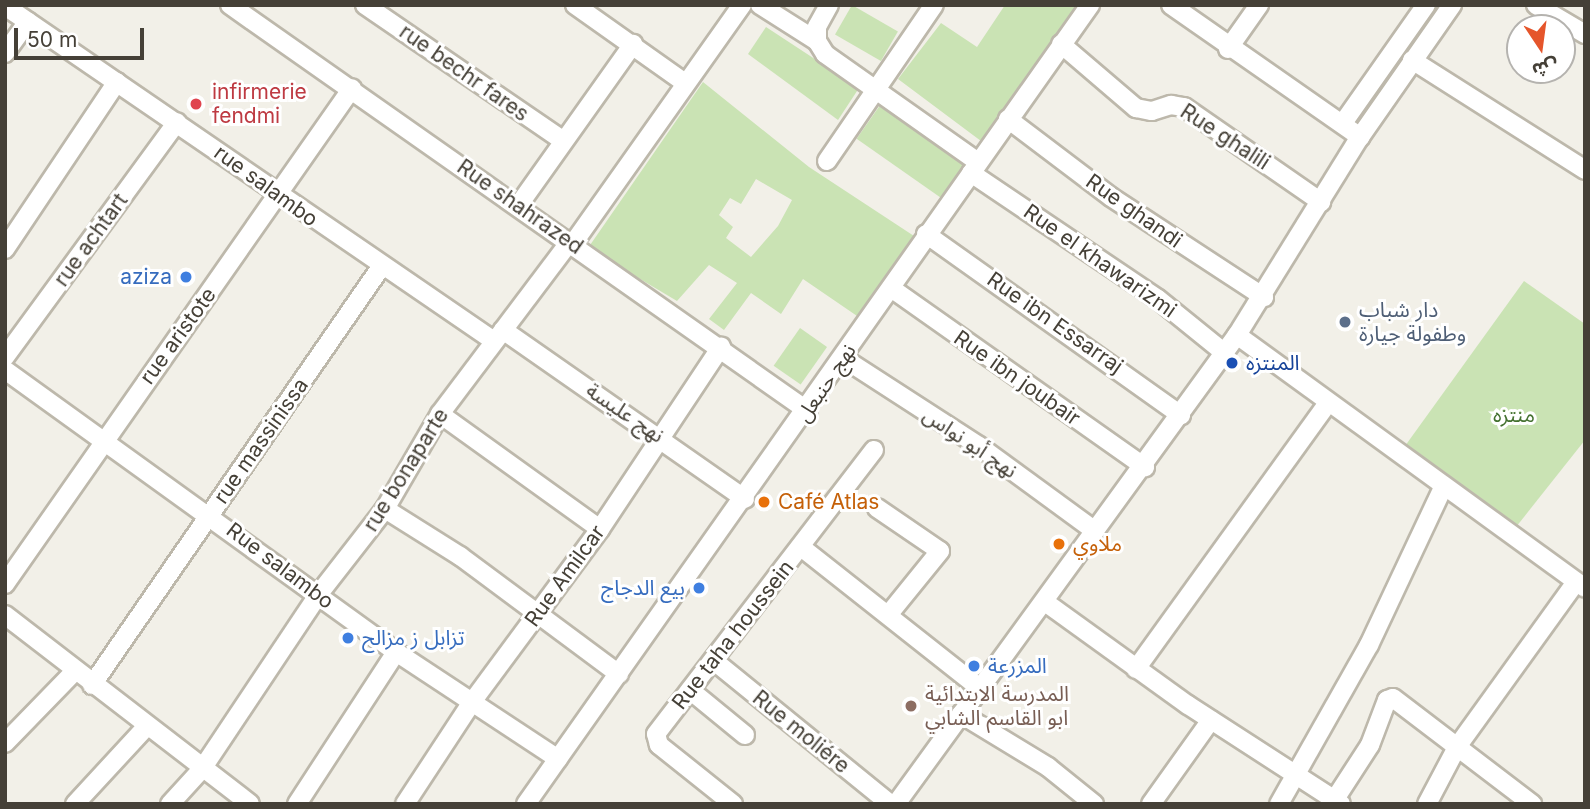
<!DOCTYPE html>
<meta charset="utf-8">
<style>
body{margin:0}
#map{position:relative;width:1590px;height:809px;overflow:hidden;background:#f2f0e8;font-family:Inter,"Noto Sans Arabic",sans-serif}
div>[style]{position:absolute}
[style*='--x']{left:calc(var(--x)*1px);top:calc(var(--y)*1px);width:calc(var(--w)*1px);rotate:calc(var(--a)*1deg)}
.green>*{inset:0;background:#cae3b4;transform-origin:0 0}
.roads{filter:drop-shadow(2px 0 #bdb8ab) drop-shadow(-2px 0 #bdb8ab) drop-shadow(0 2px #bdb8ab) drop-shadow(0 -2px #bdb8ab)}
.minor>*{height:18px;margin:-9px;padding:0 9px;transform-origin:9px;border-radius:9px;background:#fff}
.dots>*{width:19px;height:19px;translate:-50% -50%;box-sizing:border-box;border:4px solid #fff;border-radius:50%}
span{translate:-50% -50%;white-space:nowrap;text-align:center;line-height:1.15;-webkit-text-stroke:6px #fff;paint-order:stroke}
.street-label{font-size:21px;color:#454037}
.health-label{font-size:21px;color:#be3a42}
.left{translate:0 -50%;text-align:left}
.shop-label{font-size:21px;color:#366cbe}
.right{translate:-100% -50%;text-align:right}
.service-label{font-size:21px;color:#4e5e75}
.transit-label{font-size:21px;color:#164399}
.park-label{font-size:21px;color:#447130}
.food-label{font-size:21px;color:#c56008}
.education-label{font-size:21px;color:#785e54}
.frame{position:absolute;inset:0;border:7px solid #454037;pointer-events:none}
.north{position:absolute;left:1506px;top:14px;width:70px;height:70px;box-sizing:border-box;background:#fff;border:2px solid #b5b3af;border-radius:50%;rotate:167deg;font-size:19px;font-weight:700;line-height:28px;text-align:center;color:#454037}
.north::after{content:'';display:block;margin:auto;width:24px;height:32px;background:#e5552b;clip-path:polygon(50% 0,100% 100%,50% 72%,0 100%)}
.scale{position:absolute;left:14px;top:28px;width:130px;height:32px;box-sizing:border-box;border:4px solid #454037;border-top:0;padding-left:9px;font-size:21px;line-height:24px;white-space:nowrap;color:#454037;-webkit-text-stroke:5px #fff;paint-order:stroke}
</style>
<div id="map">
<div class="green">
<i style="left:852px;top:5px;width:53px;height:34px;rotate:30deg"></i>
<i style="clip-path:polygon(1005px 5px,1083px 5px,985px 144px,898px 79px,941px 23px,977px 47px)"></i>
<i style="clip-path:polygon(766px 27px,859px 88px,838px 120px,748px 54px)"></i>
<i style="clip-path:polygon(evenodd,703px 82px,809px 167px,914px 236px,860px 318px,803px 279px,781px 314px,751px 293px,724px 330px,709px 319px,737px 283px,709px 265px,677px 301px,588px 248px,703px 82px,756px 179px,792px 200px,778px 226px,751px 257px,726px 238px,733px 227px,719px 215px,730px 198px,741px 204px,756px 179px)"></i>
<i style="left:883px;top:101px;width:105px;height:46px;rotate:35deg"></i>
<i style="clip-path:polygon(1524px 281px,1585px 324px,1585px 440px,1516px 527px,1405px 446px)"></i>
<i style="left:800px;top:328px;width:33px;height:46px;rotate:35deg"></i>
</div>
<div class="roads">
<div class="minor">
<i style="--x:230;--y:5;--w:706;--a:35.09"></i>
<i style="--x:365;--y:5;--w:239;--a:34.4"></i>
<i style="--x:575;--y:5;--w:135;--a:35.3"></i>
<i style="--x:760;--y:5;--w:67;--a:32.3"></i>
<i style="--x:829;--y:5;--w:25;--a:119"></i>
<i style="--x:817;--y:27;--w:14;--a:90"></i>
<i style="--x:817;--y:41;--w:15;--a:58"></i>
<i style="--x:825;--y:54;--w:187;--a:35.2"></i>
<i style="--x:1171;--y:5;--w:231;--a:34.9"></i>
<i style="--x:1360;--y:137;--w:161;--a:-55.1"></i>
<i style="--x:1536;--y:5;--w:57;--a:30.6"></i>
<i style="--x:5;--y:6;--w:593;--a:34.41"></i>
<i style="--x:1061;--y:44;--w:99;--a:40.5"></i>
<i style="--x:1136;--y:108;--w:16;--a:11"></i>
<i style="--x:1152;--y:111;--w:20;--a:-18"></i>
<i style="--x:1171;--y:105;--w:13;--a:9"></i>
<i style="--x:1184;--y:107;--w:167;--a:34.7"></i>
<i style="--x:1228;--y:49;--w:54;--a:-54.8"></i>
<i style="--x:5;--y:53;--w:39;--a:-54"></i>
<i style="--x:1412;--y:60;--w:205;--a:32.4"></i>
<i style="--x:1008;--y:119;--w:129;--a:37.1"></i>
<i style="--x:1111;--y:197;--w:183;--a:33.2"></i>
<i style="--x:1343;--y:123;--w:144;--a:-54.9"></i>
<i style="--x:827;--y:161;--w:189;--a:-55.6"></i>
<i style="--x:971;--y:173;--w:225;--a:34"></i>
<i style="--x:1158;--y:299;--w:87;--a:39"></i>
<i style="--x:518;--y:206;--w:199;--a:-54.6"></i>
<i style="--x:926;--y:234;--w:313;--a:35.4"></i>
<i style="--x:572;--y:245;--w:294;--a:-54.7"></i>
<i style="--x:5;--y:249;--w:201;--a:-56.2"></i>
<i style="--x:891;--y:288;--w:311;--a:35.2"></i>
<i style="--x:503;--y:330;--w:295;--a:34.9"></i>
<i style="--x:1237;--y:335;--w:233;--a:-58.2"></i>
<i style="--x:5;--y:357;--w:291;--a:-53.8"></i>
<i style="--x:843;--y:358;--w:162;--a:32.9"></i>
<i style="--x:979;--y:446;--w:144;--a:36.2"></i>
<i style="--x:5;--y:370;--w:482;--a:35.8"></i>
<i style="--x:396;--y:652;--w:194;--a:33.4"></i>
<i style="--x:440;--y:414;--w:197;--a:35.7"></i>
<i style="--x:877;--y:508;--w:76;--a:34.3"></i>
<i style="--x:940;--y:551;--w:81;--a:129"></i>
<i style="--x:385;--y:509;--w:89;--a:32.1"></i>
<i style="--x:460;--y:556;--w:198;--a:36.6"></i>
<i style="--x:801;--y:547;--w:231;--a:38.3"></i>
<i style="--x:5;--y:584;--w:605;--a:-55.02"></i>
<i style="--x:1045;--y:602;--w:176;--a:35.8"></i>
<i style="--x:1188;--y:705;--w:182;--a:32.9"></i>
<i style="--x:5;--y:615;--w:309;--a:37.6"></i>
<i style="--x:713;--y:660;--w:228;--a:39.1"></i>
<i style="--x:1136;--y:669;--w:328;--a:-54.2"></i>
<i style="--x:92;--y:685;--w:508;--a:-55.34"></i>
<i style="--x:690;--y:690;--w:71;--a:39.3"></i>
<i style="--x:961;--y:714;--w:102;--a:31.3"></i>
<i style="--x:1048;--y:767;--w:59;--a:38.8"></i>
<i style="--x:5;--y:743;--w:100;--a:-45.8"></i>
<i style="--x:1335;--y:799;--w:64;--a:-57.1"></i>
<i style="--x:1370;--y:745;--w:48;--a:-69.3"></i>
<i style="--x:1387;--y:700;--w:6;--a:-18"></i>
<i style="--x:1393;--y:698;--w:175;--a:37.3"></i>
<i style="--x:75;--y:804;--w:105;--a:-47.3"></i>
<i style="--x:170;--y:804;--w:47;--a:-47.6"></i>
<i style="--x:202;--y:769;--w:209;--a:-56.3"></i>
<i style="--x:318;--y:595;--w:109;--a:-52.1"></i>
<i style="--x:385;--y:509;--w:110;--a:-59.9"></i>
<i style="--x:440;--y:414;--w:214;--a:-53"></i>
<i style="--x:297;--y:804;--w:181;--a:-56.9"></i>
<i style="--x:405;--y:804;--w:122;--a:-56.7"></i>
<i style="--x:472;--y:702;--w:215;--a:-53.5"></i>
<i style="--x:600;--y:529;--w:219;--a:-56.4"></i>
<i style="--x:526;--y:804;--w:978;--a:-54.78"></i>
<i style="--x:733;--y:804;--w:95;--a:-141.4"></i>
<i style="--x:659;--y:745;--w:11;--a:-105"></i>
<i style="--x:656;--y:734;--w:358;--a:-52.5"></i>
<i style="--x:896;--y:804;--w:580;--a:-53.98"></i>
<i style="--x:1237;--y:335;--w:430;--a:36"></i>
<i style="--x:1151;--y:804;--w:103;--a:-54.5"></i>
<i style="--x:1279;--y:804;--w:183;--a:-60.5"></i>
<i style="--x:1369;--y:645;--w:174;--a:-64.8"></i>
<i style="--x:1427;--y:804;--w:64;--a:-62.2"></i>
<i style="--x:1457;--y:747;--w:203;--a:-54.2"></i>
</div>
</div>
<div class="dots">
<i style="left:196px;top:104px;background:#e0444e"></i>
<i style="left:186px;top:277px;background:#3f7fe0"></i>
<i style="left:1345px;top:322px;background:#5c6f8a"></i>
<i style="left:1232px;top:363px;background:#1a4fb4"></i>
<i style="left:764px;top:502px;background:#e8710a"></i>
<i style="left:1059px;top:544px;background:#e8710a"></i>
<i style="left:699px;top:588px;background:#3f7fe0"></i>
<i style="left:348px;top:638px;background:#3f7fe0"></i>
<i style="left:974px;top:666px;background:#3f7fe0"></i>
<i style="left:911px;top:706px;background:#8d6e63"></i>
</div>
<div class="street-label">
<span style="left:464px;top:73px;rotate:35deg">rue bechr fares</span>
<span style="left:1225px;top:137px;rotate:33deg">Rue ghalili</span>
<span style="left:266px;top:186px;rotate:36deg">rue salambo</span>
<span style="left:520px;top:207px;rotate:35deg">Rue shahrazed</span>
<span style="left:1134px;top:211px;rotate:35deg">Rue ghandi</span>
<span style="left:91px;top:240px;rotate:-54deg">rue achtart</span>
<span style="left:1100px;top:261px;rotate:35deg">Rue el khawarizmi</span>
<span style="left:1055px;top:323px;rotate:35deg">Rue ibn Essarraj</span>
<span style="left:178px;top:336px;rotate:-54deg">rue aristote</span>
<span style="left:1017px;top:378px;rotate:35deg">Rue ibn joubair</span>
<span style="left:826px;top:383px;rotate:-56deg">نهج حنبعل</span>
<span style="left:625px;top:413px;rotate:34deg">نهج عليسة</span>
<span style="left:261px;top:441px;rotate:-55deg">rue massinissa</span>
<span style="left:970px;top:443px;rotate:34deg">نهج أبو نواس</span>
<span style="left:406px;top:470px;rotate:-58deg">rue bonaparte</span>
<span style="left:280px;top:566px;rotate:37deg">Rue salambo</span>
<span style="left:565px;top:576px;rotate:-54deg">Rue Amilcar</span>
<span style="left:733px;top:635px;rotate:-52deg">Rue taha houssein</span>
<span style="left:801px;top:732px;rotate:39deg">Rue moliére</span>
</div>
<div class="health-label">
<span class="left" style="left:212px;top:104px">infirmerie<br>fendmi</span>
</div>
<div class="shop-label">
<span class="right" style="left:172px;top:277px">aziza</span>
<span class="right" style="left:685px;top:588px">بيع الدجاج</span>
<span class="left" style="left:362px;top:638px">تزابل ز مزالح</span>
<span class="left" style="left:988px;top:666px">المزرعة</span>
</div>
<div class="service-label">
<span class="left" style="left:1359px;top:322px">دار شباب<br>وطفولة جيارة</span>
</div>
<div class="transit-label">
<span class="left" style="left:1246px;top:363px">المنتزه</span>
</div>
<div class="park-label">
<span style="left:1514px;top:415px">منتزه</span>
</div>
<div class="food-label">
<span class="left" style="left:778px;top:502px">Café Atlas</span>
<span class="left" style="left:1073px;top:544px">ملاوي</span>
</div>
<div class="education-label">
<span class="left" style="left:925px;top:706px">المدرسة الابتدائية<br>ابو القاسم الشابي</span>
</div>
<div class="frame"></div>
<div class="north">ش</div>
<div class="scale">50 m</div>
</div>
